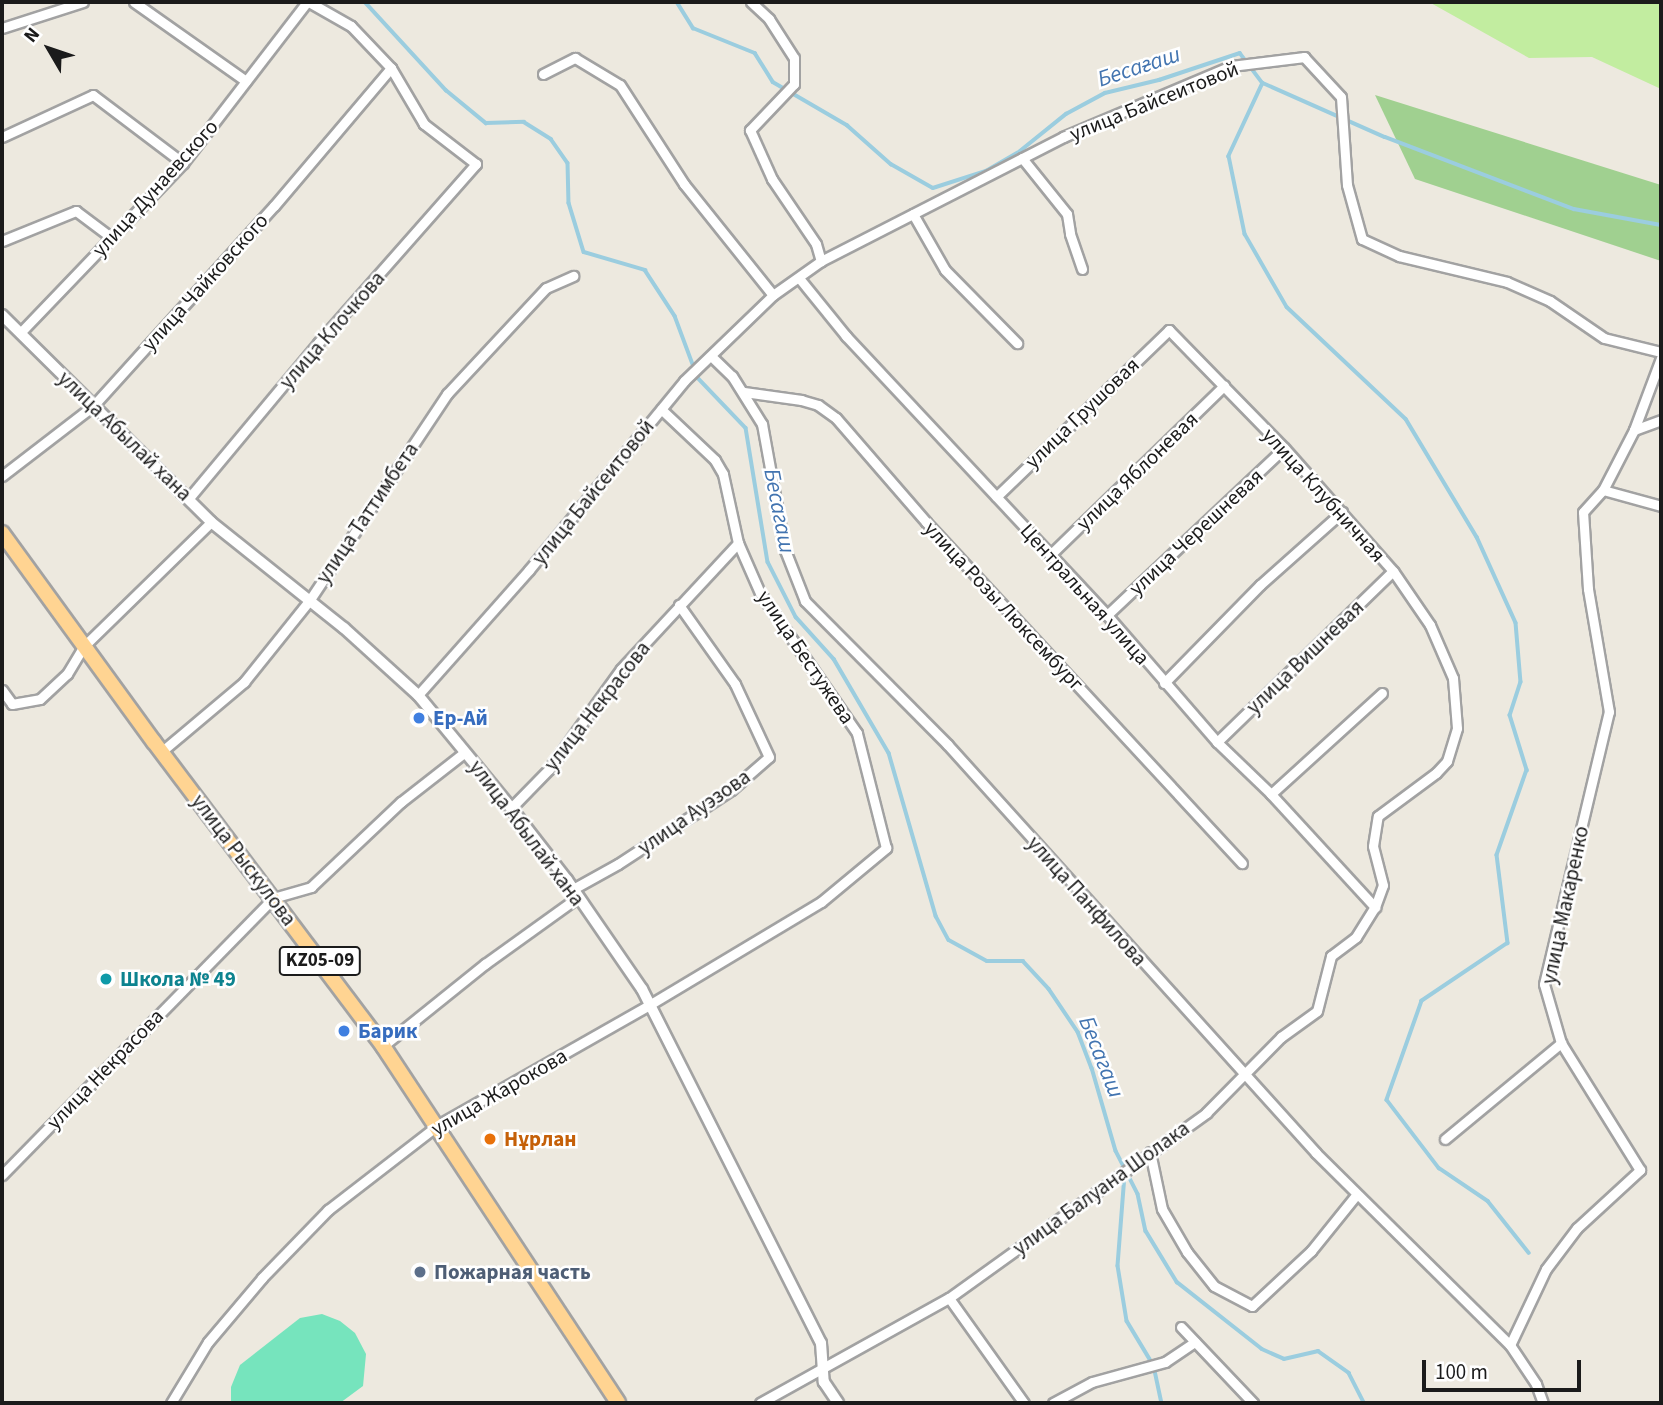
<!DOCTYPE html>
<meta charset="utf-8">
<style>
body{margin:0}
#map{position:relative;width:1663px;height:1405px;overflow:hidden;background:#ede9df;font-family:"Source Sans 3",sans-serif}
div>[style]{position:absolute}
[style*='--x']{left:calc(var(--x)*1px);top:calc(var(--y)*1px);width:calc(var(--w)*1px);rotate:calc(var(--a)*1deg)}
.grass>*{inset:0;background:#c2eda0}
.forest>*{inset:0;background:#a0d090}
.pitch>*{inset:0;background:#76e4bd}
.stream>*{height:3.5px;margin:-1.75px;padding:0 1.75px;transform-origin:1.75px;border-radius:1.75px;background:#9bcddf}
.roads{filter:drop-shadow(2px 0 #a2a2a2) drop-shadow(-2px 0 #a2a2a2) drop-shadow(0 2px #a2a2a2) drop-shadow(0 -2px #a2a2a2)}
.minor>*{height:9px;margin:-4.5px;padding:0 4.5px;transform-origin:4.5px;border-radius:4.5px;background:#fff}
.tertiary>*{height:10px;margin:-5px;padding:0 5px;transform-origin:5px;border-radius:5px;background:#fff}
.primary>*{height:14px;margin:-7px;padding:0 7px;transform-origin:7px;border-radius:7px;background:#ffd492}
.dots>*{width:19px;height:19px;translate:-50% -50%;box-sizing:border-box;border:4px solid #fff;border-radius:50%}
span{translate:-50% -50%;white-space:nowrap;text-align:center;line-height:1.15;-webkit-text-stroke:5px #fff;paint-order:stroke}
.shield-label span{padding:2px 5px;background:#fff;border:2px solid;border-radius:5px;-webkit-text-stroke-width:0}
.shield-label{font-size:19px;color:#1b1b1b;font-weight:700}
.street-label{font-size:21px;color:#1b1b1b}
.shop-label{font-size:21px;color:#366cbe;font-weight:700}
.left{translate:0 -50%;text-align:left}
.culture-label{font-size:21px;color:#0d838f;font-weight:700}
.food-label{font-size:21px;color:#c56008;font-weight:700}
.service-label{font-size:21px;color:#4e5e75;font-weight:700}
.water-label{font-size:23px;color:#4274b0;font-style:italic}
.frame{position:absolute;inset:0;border:4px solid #1b1b1b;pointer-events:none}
.north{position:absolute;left:14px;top:14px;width:70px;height:70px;-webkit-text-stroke:5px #fff;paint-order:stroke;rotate:309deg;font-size:19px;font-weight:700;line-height:28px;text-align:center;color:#1b1b1b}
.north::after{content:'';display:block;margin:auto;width:24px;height:32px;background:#1b1b1b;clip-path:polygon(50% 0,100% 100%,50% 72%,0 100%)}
.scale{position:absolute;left:1422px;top:1360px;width:159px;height:32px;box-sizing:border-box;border:4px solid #1b1b1b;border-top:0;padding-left:9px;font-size:21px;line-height:24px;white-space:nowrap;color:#1b1b1b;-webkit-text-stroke:5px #fff;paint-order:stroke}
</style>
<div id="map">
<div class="grass">
<i style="clip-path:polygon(1429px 2px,1661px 2px,1661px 89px,1592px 57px,1529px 58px)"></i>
</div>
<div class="forest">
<i style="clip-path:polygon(1375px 95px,1661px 185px,1661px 261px,1415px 179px)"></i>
</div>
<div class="pitch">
<i style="clip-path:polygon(322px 1314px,340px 1321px,355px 1333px,366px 1354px,363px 1386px,340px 1403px,231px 1403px,231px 1387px,240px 1365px,300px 1318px)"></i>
</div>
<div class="stream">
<i style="--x:365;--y:2;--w:120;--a:47.4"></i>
<i style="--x:446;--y:90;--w:52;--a:39.5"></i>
<i style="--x:486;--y:123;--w:38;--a:-2"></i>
<i style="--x:524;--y:122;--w:32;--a:32"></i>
<i style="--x:551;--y:139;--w:29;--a:55"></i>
<i style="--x:568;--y:163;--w:40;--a:88.6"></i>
<i style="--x:569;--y:203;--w:51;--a:73"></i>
<i style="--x:584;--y:252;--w:64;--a:16.4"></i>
<i style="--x:645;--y:270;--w:55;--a:56.9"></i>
<i style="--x:675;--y:316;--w:66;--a:69.6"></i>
<i style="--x:698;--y:378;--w:69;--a:46.2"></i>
<i style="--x:746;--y:428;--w:136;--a:80.7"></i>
<i style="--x:768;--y:562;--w:62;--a:63"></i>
<i style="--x:796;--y:617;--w:57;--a:47.9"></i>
<i style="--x:834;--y:659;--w:109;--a:59.7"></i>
<i style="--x:889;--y:753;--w:170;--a:73.9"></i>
<i style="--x:936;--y:916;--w:27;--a:62"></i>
<i style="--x:949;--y:940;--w:43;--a:28.9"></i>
<i style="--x:987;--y:961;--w:36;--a:0"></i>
<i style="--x:1023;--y:961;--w:38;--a:47"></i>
<i style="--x:1049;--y:989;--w:52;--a:56"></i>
<i style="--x:1078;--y:1032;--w:39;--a:69"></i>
<i style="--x:1092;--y:1068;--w:86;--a:73.9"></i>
<i style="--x:1116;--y:1151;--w:48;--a:62.9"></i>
<i style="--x:1138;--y:1194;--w:38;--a:78"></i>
<i style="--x:1146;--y:1231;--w:60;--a:58.7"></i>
<i style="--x:1177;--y:1282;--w:108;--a:38.2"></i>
<i style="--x:1262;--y:1349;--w:24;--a:24"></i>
<i style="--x:1284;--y:1359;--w:35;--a:-13"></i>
<i style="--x:1318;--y:1351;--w:38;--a:35"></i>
<i style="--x:1349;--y:1373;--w:34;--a:63"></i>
<i style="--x:677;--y:2;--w:31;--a:58"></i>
<i style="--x:693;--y:28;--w:67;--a:22"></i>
<i style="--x:755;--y:53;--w:34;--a:58"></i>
<i style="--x:773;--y:82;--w:86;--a:30.2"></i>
<i style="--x:847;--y:125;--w:59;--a:41.6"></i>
<i style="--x:891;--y:164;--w:48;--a:29.7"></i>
<i style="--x:933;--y:188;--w:56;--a:-17.8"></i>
<i style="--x:986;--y:171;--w:39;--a:-30"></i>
<i style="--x:1020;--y:151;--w:59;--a:-38.8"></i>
<i style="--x:1066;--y:114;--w:44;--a:-28.3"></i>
<i style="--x:1105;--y:93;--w:56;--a:-13.5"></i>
<i style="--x:1159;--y:80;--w:85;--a:-18.4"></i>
<i style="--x:1240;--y:53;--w:38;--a:53"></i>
<i style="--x:1263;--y:83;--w:133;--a:23.9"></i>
<i style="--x:1385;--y:137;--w:202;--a:20.9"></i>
<i style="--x:1574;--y:209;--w:88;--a:10.4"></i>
<i style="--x:1263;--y:83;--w:81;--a:115"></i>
<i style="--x:1229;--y:156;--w:80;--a:78.4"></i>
<i style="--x:1245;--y:234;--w:84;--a:60.1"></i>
<i style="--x:1287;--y:307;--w:163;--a:43.3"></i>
<i style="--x:1406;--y:419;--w:138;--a:59"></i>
<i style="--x:1477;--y:537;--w:94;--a:65.6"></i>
<i style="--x:1516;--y:623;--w:59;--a:85.2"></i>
<i style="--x:1521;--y:682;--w:35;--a:108"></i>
<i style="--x:1510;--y:715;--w:58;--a:72.8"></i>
<i style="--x:1527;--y:770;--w:90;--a:109.4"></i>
<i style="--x:1497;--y:855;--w:89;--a:82.9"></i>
<i style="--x:1508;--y:943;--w:104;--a:146"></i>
<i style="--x:1422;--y:1001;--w:105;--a:109.5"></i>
<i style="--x:1387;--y:1100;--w:86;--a:52.6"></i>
<i style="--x:1439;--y:1168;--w:59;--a:34"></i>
<i style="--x:1488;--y:1201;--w:66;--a:51.7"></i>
<i style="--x:1125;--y:1175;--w:91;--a:94.4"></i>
<i style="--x:1118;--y:1266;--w:56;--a:80.7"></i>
<i style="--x:1127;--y:1321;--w:52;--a:59"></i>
<i style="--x:1154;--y:1366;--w:38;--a:78"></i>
</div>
<div class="roads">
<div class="minor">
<i style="--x:134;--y:2;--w:137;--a:35.2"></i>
<i style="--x:751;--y:2;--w:25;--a:43"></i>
<i style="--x:769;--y:19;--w:46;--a:57.3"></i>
<i style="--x:794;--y:58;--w:26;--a:90"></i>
<i style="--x:794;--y:84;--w:64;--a:133.7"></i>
<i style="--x:750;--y:130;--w:54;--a:65.8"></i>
<i style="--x:772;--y:179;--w:78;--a:55.9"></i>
<i style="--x:816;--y:244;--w:18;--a:74"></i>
<i style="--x:2;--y:28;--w:85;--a:-17.8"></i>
<i style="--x:543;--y:74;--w:36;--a:-27"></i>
<i style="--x:575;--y:58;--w:52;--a:31"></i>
<i style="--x:620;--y:85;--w:118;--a:57.1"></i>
<i style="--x:684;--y:184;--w:142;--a:51.3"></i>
<i style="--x:2;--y:137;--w:100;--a:-24.8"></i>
<i style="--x:93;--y:95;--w:113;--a:37.1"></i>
<i style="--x:1022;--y:158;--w:72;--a:51.2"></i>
<i style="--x:1067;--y:214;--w:20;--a:81"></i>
<i style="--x:1070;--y:234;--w:37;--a:71"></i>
<i style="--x:913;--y:214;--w:64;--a:60.3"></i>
<i style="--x:945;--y:270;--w:103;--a:45.4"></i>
<i style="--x:2;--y:241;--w:80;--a:-22.1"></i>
<i style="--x:76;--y:211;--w:45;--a:36.9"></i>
<i style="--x:799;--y:278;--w:75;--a:51"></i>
<i style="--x:846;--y:336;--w:382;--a:46.9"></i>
<i style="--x:1107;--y:615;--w:168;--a:49.1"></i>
<i style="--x:1217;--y:742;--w:75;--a:43.9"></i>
<i style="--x:1271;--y:794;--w:154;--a:47.4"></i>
<i style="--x:20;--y:333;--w:236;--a:-46.2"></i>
<i style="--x:183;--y:163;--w:203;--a:-52.4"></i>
<i style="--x:711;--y:356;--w:29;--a:44"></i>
<i style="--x:732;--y:376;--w:57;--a:58"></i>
<i style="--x:762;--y:424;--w:128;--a:79.7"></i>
<i style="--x:785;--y:550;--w:55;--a:68.6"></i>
<i style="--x:805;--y:601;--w:202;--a:45.2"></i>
<i style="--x:947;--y:744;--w:551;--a:47.94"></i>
<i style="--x:1316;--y:1153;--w:273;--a:44.7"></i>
<i style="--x:1510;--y:1345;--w:47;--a:56.3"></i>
<i style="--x:1536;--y:1384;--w:20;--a:70"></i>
<i style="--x:1661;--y:358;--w:77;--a:110.6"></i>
<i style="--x:1634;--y:430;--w:68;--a:117.3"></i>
<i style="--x:1603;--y:490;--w:60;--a:15.4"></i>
<i style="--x:744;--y:392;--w:58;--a:8"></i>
<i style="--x:801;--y:400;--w:18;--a:16"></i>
<i style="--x:818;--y:405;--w:22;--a:36"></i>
<i style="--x:836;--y:418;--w:138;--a:49.1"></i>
<i style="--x:926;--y:522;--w:465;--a:47.2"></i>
<i style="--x:1634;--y:430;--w:29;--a:-20"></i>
<i style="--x:2;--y:476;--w:115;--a:-37.6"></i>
<i style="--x:93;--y:406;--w:270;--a:-47.9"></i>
<i style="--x:274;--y:206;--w:181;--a:-49.7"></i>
<i style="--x:189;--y:498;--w:202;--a:-50.2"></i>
<i style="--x:318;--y:343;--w:239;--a:-48.6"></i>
<i style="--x:476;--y:164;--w:66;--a:-142.4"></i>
<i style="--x:424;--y:124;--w:65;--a:-120.5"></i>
<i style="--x:391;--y:68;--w:58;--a:-133.6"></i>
<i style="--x:351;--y:26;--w:48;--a:-150.3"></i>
<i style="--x:1050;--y:555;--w:243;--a:-44.2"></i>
<i style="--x:1107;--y:615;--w:243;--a:-43.3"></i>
<i style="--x:1164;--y:683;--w:137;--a:-45.6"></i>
<i style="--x:1260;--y:585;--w:110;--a:-41.7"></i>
<i style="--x:2;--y:690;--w:17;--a:54"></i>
<i style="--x:12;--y:704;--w:28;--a:-10"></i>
<i style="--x:40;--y:699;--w:37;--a:-43"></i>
<i style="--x:67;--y:674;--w:33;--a:-59"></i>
<i style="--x:84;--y:646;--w:177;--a:-44.3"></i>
<i style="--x:418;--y:695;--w:167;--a:-48.4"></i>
<i style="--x:529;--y:570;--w:244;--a:-50.6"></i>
<i style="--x:684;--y:381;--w:124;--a:-44"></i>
<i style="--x:773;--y:295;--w:59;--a:-35.3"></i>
<i style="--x:821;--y:261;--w:272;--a:-27.1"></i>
<i style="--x:1063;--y:137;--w:182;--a:-22.9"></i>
<i style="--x:1231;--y:66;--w:74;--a:-7"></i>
<i style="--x:1304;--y:57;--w:54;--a:47.2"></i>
<i style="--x:1341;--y:97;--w:88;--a:86.1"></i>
<i style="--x:1347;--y:185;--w:56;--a:74.5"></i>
<i style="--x:1362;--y:239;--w:41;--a:24.7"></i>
<i style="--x:1399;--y:256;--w:111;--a:13.5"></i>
<i style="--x:1507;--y:282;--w:47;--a:23.8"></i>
<i style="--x:1550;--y:301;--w:65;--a:34.4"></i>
<i style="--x:1604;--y:338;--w:59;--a:13.8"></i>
<i style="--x:1217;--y:742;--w:245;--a:-44.2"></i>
<i style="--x:161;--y:752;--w:109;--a:-40.1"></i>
<i style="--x:244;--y:682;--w:104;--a:-51.3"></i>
<i style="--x:309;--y:601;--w:249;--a:-56.3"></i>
<i style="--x:447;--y:394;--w:145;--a:-47"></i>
<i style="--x:546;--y:288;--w:30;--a:-24"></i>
<i style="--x:1271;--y:794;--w:150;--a:-42.3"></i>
<i style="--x:511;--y:808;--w:54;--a:-45.7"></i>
<i style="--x:549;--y:769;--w:123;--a:-54.2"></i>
<i style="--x:621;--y:669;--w:172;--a:-47.1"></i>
<i style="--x:573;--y:889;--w:51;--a:-29.1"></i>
<i style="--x:618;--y:864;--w:135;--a:-33.2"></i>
<i style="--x:731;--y:790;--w:50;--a:-41"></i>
<i style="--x:769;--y:757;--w:81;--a:-115"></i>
<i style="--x:735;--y:684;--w:97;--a:-125.3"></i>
<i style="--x:383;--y:1046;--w:131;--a:-38.8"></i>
<i style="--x:485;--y:964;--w:113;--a:-35.7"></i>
<i style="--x:1445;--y:1139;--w:151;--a:-39.6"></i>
<i style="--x:1150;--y:1152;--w:58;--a:78.1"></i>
<i style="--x:1162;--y:1209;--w:50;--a:59.8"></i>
<i style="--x:1187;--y:1252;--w:43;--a:51.5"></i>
<i style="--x:1214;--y:1286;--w:43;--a:27.8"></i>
<i style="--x:1252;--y:1306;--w:81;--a:-43"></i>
<i style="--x:1311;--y:1251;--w:73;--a:-51.1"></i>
<i style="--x:2;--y:1175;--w:388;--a:-45.6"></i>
<i style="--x:273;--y:898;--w:40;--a:-16"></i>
<i style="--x:311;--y:887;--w:124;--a:-43.4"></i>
<i style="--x:401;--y:802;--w:81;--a:-38"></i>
<i style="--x:949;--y:1298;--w:129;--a:54.5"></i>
<i style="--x:1181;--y:1327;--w:105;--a:46.5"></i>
<i style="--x:1510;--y:1345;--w:84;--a:-64.7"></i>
<i style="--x:1546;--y:1269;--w:51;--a:-52.9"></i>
<i style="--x:1577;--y:1228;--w:86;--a:-42.6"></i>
<i style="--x:1640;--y:1170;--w:150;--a:-121.9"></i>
<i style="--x:1561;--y:1043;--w:61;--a:-106.1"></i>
<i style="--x:1544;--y:984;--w:280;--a:-76.6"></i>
<i style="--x:1609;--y:712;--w:125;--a:-99.7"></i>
<i style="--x:1588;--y:589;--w:77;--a:-93.7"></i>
<i style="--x:1583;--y:512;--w:30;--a:-48"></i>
<i style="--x:171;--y:1403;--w:71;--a:-58.8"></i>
<i style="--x:208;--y:1342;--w:84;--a:-49.8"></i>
<i style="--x:262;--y:1278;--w:95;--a:-45.9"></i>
<i style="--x:328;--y:1210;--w:139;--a:-37.7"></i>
<i style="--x:438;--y:1125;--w:243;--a:-29.6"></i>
<i style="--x:649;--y:1005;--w:200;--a:-30.9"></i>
<i style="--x:821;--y:902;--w:85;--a:-39.7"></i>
<i style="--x:886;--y:848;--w:119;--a:-104.2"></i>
<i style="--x:857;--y:733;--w:170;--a:-124.7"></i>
<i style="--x:760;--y:593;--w:55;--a:-113.7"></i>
<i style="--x:738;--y:543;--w:71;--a:-102.3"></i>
<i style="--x:723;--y:474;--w:16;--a:-120"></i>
<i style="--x:715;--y:460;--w:74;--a:-136.6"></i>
<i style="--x:760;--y:1403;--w:216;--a:-29.1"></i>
<i style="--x:949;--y:1298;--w:317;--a:-35.7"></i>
<i style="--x:1206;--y:1113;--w:107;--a:-45.4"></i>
<i style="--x:1281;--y:1037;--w:44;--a:-35.8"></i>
<i style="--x:1317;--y:1011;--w:57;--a:-75.7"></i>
<i style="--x:1331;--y:956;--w:31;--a:-37"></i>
<i style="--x:1356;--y:937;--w:36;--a:-58"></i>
<i style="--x:1375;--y:907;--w:23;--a:-70"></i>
<i style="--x:1383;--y:885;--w:40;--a:-104.4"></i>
<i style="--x:1373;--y:846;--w:30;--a:-81"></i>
<i style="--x:1378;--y:816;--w:72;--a:-36.6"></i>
<i style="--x:1436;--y:773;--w:16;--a:-47"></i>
<i style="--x:1447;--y:761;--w:34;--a:-73"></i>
<i style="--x:1457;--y:728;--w:50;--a:-94.6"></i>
<i style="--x:1453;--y:678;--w:58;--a:-113.5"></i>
<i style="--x:1430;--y:625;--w:65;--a:-124.4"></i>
<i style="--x:1393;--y:571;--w:164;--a:-131.5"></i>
<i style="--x:1284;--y:448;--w:165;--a:-134.3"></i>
<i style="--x:1169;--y:330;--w:240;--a:136"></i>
<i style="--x:1053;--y:1403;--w:44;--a:-28.3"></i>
<i style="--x:1092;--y:1382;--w:76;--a:-15.3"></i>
<i style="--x:1165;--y:1362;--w:36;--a:-34"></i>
</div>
<div class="tertiary">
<i style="--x:2;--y:315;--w:294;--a:44.7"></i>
<i style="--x:211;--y:522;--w:170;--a:38.6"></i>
<i style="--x:344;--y:628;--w:100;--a:42.2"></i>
<i style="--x:418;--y:695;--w:146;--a:50.5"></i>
<i style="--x:511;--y:808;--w:91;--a:52.1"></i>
<i style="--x:567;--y:880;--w:132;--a:55.5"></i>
<i style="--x:642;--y:989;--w:397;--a:63.2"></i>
<i style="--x:821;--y:1343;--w:39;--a:86"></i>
<i style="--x:824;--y:1382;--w:25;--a:56"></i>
</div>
<div class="primary">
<i style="--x:2;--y:533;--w:258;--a:54"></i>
<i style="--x:154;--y:742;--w:381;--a:53"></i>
<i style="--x:383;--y:1046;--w:427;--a:56.6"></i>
</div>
</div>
<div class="dots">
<i style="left:419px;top:718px;background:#3f7fe0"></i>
<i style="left:106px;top:979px;background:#0f9aa8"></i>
<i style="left:344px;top:1031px;background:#3f7fe0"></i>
<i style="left:490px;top:1139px;background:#e8710a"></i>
<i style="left:420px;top:1272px;background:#5c6f8a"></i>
</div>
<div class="shield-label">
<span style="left:320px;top:961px">KZ05-09</span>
</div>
<div class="street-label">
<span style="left:1154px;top:101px;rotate:-22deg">улица Байсеитовой</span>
<span style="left:155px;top:188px;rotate:-48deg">улица Дунаевского</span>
<span style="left:205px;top:282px;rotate:-48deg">улица Чайковского</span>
<span style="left:332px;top:330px;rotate:-49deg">улица Клочкова</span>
<span style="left:1082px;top:413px;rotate:-44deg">улица Грушовая</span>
<span style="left:125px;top:436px;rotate:44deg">улица Абылай хана</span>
<span style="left:1137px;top:471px;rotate:-44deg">улица Яблоневая</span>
<span style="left:593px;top:492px;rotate:-51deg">улица Байсеитовой</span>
<span style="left:1324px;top:495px;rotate:48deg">улица Клубничная</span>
<span style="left:367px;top:513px;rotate:-56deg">улица Таттимбета</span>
<span style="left:1196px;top:532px;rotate:-43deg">улица Черешневая</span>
<span style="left:1085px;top:594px;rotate:48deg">Центральная улица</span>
<span style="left:1004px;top:606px;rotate:47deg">улица Розы Люксембург</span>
<span style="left:806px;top:657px;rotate:56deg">улица Бестужева</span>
<span style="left:1305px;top:657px;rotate:-44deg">улица Вишневая</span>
<span style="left:597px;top:706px;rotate:-52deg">улица Некрасова</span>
<span style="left:694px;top:812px;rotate:-35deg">улица Ауэзова</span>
<span style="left:527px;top:833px;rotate:53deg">улица Абылай хана</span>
<span style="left:244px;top:860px;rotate:53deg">улица Рыскулова</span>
<span style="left:1087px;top:901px;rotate:48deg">улица Панфилова</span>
<span style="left:1565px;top:905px;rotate:-78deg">улица Макаренко</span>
<span style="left:105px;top:1069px;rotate:-46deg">улица Некрасова</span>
<span style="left:499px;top:1092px;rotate:-30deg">улица Жарокова</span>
<span style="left:1101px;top:1188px;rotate:-36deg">улица Балуана Шолака</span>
</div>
<div class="shop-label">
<span class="left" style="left:433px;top:718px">Ер-Ай</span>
<span class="left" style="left:358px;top:1031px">Барик</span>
</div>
<div class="culture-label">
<span class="left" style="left:120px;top:979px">Школа № 49</span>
</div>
<div class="food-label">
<span class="left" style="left:504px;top:1139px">Нұрлан</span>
</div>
<div class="service-label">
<span class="left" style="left:434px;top:1272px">Пожарная часть</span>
</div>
<div class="water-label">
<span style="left:1139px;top:67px;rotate:-18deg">Бесағаш</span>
<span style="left:779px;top:511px;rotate:79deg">Бесагаш</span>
<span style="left:1101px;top:1057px;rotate:68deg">Бесагаш</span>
</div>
<div class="frame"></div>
<div class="north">N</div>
<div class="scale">100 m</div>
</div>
